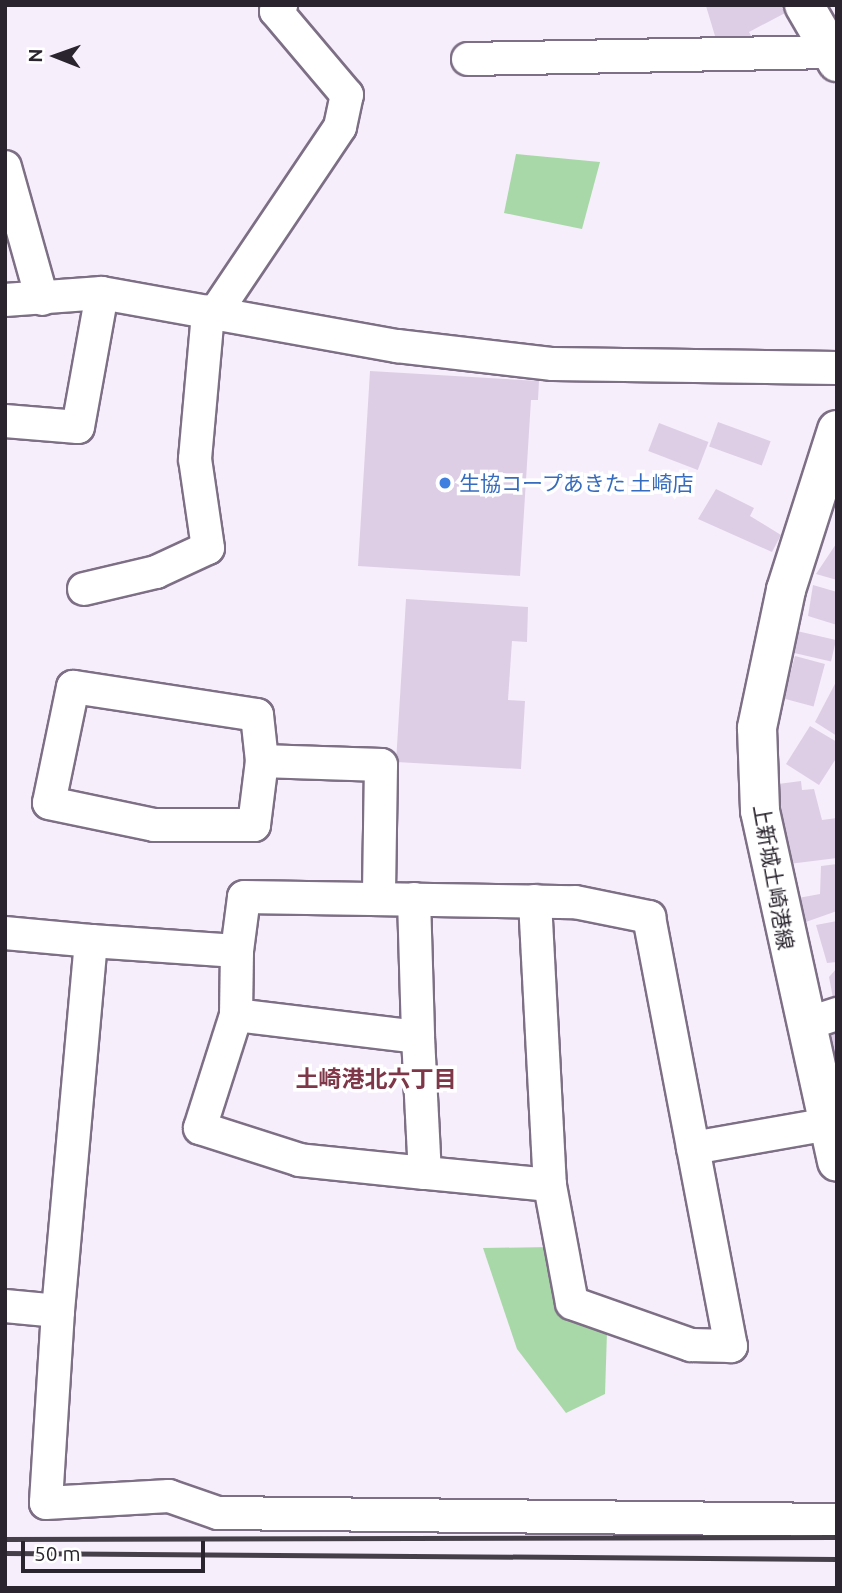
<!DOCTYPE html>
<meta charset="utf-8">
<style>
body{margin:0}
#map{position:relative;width:842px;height:1593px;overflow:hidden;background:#f7eefc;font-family:Ubuntu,"Noto Sans JP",sans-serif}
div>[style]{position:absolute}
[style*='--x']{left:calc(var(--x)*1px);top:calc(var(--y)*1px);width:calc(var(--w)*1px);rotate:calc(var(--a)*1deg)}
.green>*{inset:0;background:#a8d8a7}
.building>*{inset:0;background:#ddcee6;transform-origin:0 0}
.roads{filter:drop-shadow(2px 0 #7d6f85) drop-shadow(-2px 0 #7d6f85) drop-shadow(0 2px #7d6f85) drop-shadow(0 -2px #7d6f85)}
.minor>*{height:32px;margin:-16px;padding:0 16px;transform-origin:16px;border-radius:16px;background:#fff}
.major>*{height:38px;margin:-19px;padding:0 19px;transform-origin:19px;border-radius:19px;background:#fff}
.rail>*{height:5px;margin:-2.5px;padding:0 2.5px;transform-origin:2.5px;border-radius:2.5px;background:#453f49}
.dots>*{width:19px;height:19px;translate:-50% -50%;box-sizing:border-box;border:4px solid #fff;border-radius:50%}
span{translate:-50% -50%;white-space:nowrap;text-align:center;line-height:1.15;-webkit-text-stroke:7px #fff;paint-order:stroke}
.shop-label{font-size:21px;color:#366cbe}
.left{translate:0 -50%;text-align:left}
.street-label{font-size:21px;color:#2a242e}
.neighbourhood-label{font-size:23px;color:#7e3748;font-weight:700}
.frame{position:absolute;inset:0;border:7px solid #2a242e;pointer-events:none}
.north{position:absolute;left:21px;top:21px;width:70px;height:70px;-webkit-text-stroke:5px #fff;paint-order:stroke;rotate:271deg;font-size:19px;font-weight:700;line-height:28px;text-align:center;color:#2a242e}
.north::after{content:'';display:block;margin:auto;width:24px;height:32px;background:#2a242e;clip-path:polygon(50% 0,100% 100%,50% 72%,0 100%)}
.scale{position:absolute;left:21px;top:1541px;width:184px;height:32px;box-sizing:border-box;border:4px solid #2a242e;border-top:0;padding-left:9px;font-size:21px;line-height:24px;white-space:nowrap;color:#2a242e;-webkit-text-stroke:5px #fff;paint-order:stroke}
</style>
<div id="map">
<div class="green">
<i style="clip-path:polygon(516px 154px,600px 162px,582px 229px,504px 213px)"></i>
<i style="clip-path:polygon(551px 1247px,607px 1332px,605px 1394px,566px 1413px,517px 1349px,483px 1248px)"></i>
</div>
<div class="building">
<i style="clip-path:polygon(783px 5px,787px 12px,749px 32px,755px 43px,718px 46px,706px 6px)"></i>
<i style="clip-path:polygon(370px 371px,539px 381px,538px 400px,531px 400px,520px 576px,358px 566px)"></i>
<i style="left:718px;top:422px;width:56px;height:26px;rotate:20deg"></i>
<i style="left:659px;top:423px;width:53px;height:30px;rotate:21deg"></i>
<i style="clip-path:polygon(716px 489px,754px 508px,750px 516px,781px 535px,772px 552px,698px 519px)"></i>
<i style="clip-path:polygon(836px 544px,837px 544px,837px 580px,816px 574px)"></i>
<i style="clip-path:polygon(813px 585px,837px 592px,837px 625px,808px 616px)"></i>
<i style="clip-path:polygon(406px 599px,528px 607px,527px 642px,512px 641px,508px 700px,525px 701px,521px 769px,396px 762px)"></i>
<i style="left:797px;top:631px;width:40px;height:22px;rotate:13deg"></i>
<i style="left:795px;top:656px;width:31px;height:44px;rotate:15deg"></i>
<i style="clip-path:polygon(837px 680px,837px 736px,815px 722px)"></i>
<i style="clip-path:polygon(810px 726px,837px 742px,837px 757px,819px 785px,786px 764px)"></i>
<i style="clip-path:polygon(801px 781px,802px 790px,814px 789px,822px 820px,837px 818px,837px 858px,789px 864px,778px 784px)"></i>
<i style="clip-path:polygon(837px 864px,837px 911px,803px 923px,798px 898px,820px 894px,821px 866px)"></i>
<i style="clip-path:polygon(837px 921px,837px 962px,827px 963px,816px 925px)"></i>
<i style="clip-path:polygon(837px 968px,837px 997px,833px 998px,829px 977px)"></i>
<i style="clip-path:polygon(837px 1026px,837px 1070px,831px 1072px,822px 1031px)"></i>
</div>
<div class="roads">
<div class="minor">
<i style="--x:468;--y:59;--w:364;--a:-1.1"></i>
<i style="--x:5;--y:167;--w:137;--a:74.3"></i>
<i style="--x:5;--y:300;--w:97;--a:-4.1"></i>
<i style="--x:102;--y:293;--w:300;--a:10.2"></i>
<i style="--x:397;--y:346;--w:157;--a:6.6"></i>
<i style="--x:553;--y:364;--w:284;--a:0.8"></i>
<i style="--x:215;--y:313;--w:224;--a:-56.1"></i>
<i style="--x:340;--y:127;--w:33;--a:-78"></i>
<i style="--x:347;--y:95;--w:110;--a:-130.2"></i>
<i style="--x:276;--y:11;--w:8;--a:-50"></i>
<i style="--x:5;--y:421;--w:73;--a:4.7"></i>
<i style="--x:78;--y:427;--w:136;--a:-79.8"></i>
<i style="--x:84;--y:589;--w:74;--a:-13.3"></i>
<i style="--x:156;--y:572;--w:57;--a:-24.8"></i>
<i style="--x:208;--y:548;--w:90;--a:-98.3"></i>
<i style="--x:195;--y:459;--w:148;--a:-84.9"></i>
<i style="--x:262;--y:761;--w:46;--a:-96.2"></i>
<i style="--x:257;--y:715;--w:186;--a:-171.3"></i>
<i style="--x:73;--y:687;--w:118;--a:101.7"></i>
<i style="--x:49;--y:803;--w:107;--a:11.8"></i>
<i style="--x:154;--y:825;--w:100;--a:0"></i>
<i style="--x:254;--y:825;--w:64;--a:-82.9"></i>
<i style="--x:262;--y:761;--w:119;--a:1.9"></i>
<i style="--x:381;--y:765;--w:134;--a:90.9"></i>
<i style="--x:414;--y:899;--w:138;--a:88.3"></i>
<i style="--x:535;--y:901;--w:284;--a:87"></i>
<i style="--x:5;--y:933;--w:86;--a:5.3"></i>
<i style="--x:91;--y:941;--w:371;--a:95.1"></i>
<i style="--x:58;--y:1311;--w:53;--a:-174.6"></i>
<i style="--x:91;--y:941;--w:146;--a:3.9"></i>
<i style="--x:237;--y:951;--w:54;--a:-82.6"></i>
<i style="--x:244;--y:897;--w:331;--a:0.9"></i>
<i style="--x:575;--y:902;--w:76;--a:11.5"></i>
<i style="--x:649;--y:917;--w:437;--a:79.2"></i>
<i style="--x:731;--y:1346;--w:40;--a:-178.6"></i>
<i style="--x:691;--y:1345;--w:126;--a:-160.6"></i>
<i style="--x:572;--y:1303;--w:120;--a:-100.6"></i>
<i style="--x:550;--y:1185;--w:126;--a:-174.5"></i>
<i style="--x:425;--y:1173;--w:126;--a:-174.1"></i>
<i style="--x:300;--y:1160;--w:105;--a:-162.3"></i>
<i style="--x:200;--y:1128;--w:119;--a:-72.3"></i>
<i style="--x:236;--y:1015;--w:183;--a:6.9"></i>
<i style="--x:418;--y:1037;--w:136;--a:87.1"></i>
<i style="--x:236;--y:1015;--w:64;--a:-89.1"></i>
<i style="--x:806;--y:1024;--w:33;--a:-18"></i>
<i style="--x:693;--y:1148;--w:138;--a:-10"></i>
<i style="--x:58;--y:1311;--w:192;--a:93.6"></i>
<i style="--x:46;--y:1503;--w:123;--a:-3.3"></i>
<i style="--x:169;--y:1496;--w:52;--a:19.1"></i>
<i style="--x:218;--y:1513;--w:619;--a:0.65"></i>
</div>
<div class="major">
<i style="--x:804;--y:5;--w:66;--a:59.9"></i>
<i style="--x:837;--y:430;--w:168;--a:107.7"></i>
<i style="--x:786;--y:590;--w:141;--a:101.9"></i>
<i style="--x:757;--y:728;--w:83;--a:87.9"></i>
<i style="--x:760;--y:811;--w:359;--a:77.6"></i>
</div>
</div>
<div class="rail">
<i style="--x:5;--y:1539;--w:832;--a:-0.14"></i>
<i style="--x:5;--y:1553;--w:832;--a:0.41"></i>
</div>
<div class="dots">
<i style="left:445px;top:483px;background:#3f7fe0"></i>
</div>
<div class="shop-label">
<span class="left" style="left:459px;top:483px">生協コープあきた 土崎店</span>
</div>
<div class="street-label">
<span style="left:774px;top:877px;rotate:80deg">上新城土崎港線</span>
</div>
<div class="neighbourhood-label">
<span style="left:376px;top:1079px">土崎港北六丁目</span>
</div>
<div class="frame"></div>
<div class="north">N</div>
<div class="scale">50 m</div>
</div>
